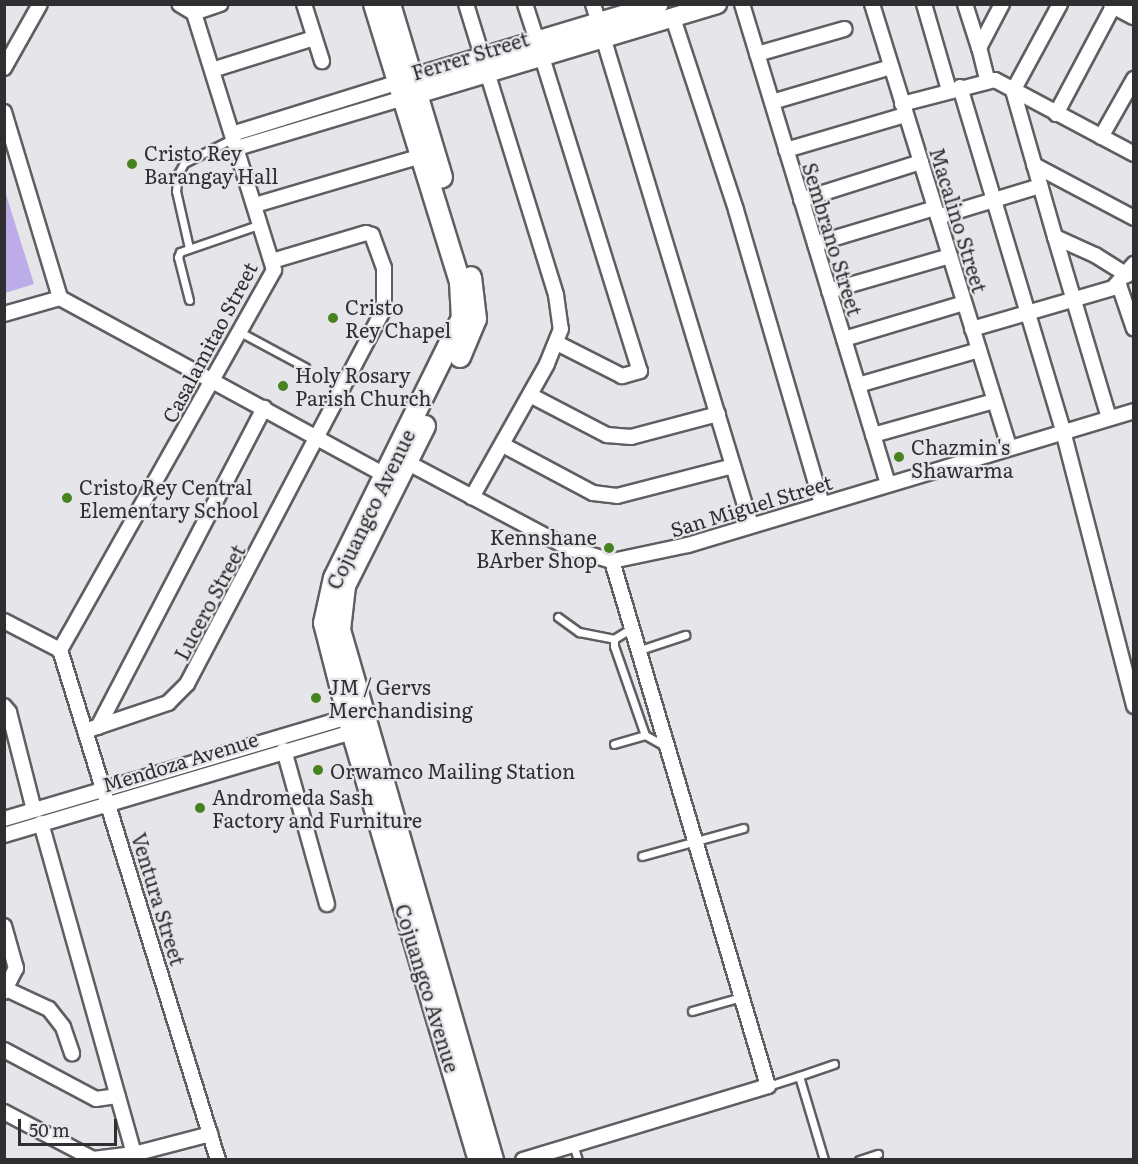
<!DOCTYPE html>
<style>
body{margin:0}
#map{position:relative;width:1138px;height:1164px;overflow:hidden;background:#e6e5e9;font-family:Literata,serif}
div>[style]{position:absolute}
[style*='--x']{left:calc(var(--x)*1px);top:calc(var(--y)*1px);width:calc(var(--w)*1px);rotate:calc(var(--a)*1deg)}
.green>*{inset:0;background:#bcade8}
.roads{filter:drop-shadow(2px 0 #5f5e62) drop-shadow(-2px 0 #5f5e62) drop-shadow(0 2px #5f5e62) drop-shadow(0 -2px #5f5e62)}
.service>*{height:7px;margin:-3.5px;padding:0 3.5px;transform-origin:3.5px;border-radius:3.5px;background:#fff}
.minor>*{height:14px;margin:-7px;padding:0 7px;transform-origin:7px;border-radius:7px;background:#fff}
.tertiary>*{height:18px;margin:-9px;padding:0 9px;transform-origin:9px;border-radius:9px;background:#fff}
.secondary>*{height:20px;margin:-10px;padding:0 10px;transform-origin:10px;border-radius:10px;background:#fff}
.dots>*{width:16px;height:16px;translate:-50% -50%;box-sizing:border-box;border:3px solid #e6e5e9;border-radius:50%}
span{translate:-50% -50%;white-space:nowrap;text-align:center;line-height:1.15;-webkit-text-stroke:4.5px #e6e5e9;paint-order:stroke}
.street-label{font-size:20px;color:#2f2e30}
.poi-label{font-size:20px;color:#2f2e30}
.left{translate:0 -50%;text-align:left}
.right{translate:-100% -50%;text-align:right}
.frame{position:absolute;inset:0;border:6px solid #2f2e30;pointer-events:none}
.scale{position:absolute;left:18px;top:1119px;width:99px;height:27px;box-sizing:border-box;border:3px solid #2f2e30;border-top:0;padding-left:8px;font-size:18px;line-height:21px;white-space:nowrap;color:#2f2e30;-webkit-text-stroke:4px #e6e5e9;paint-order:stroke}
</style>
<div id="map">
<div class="green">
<i style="clip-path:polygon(4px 188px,34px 284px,5px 293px,4px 293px)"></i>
</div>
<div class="roads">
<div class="service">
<i style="--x:189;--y:248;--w:58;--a:-102.8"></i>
<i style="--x:176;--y:191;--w:17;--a:-83"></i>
<i style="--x:178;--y:174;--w:13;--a:-61"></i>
<i style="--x:184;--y:163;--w:56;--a:-26.6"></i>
<i style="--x:189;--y:300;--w:44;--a:-104.3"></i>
<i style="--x:178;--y:257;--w:5;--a:-68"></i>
<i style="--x:180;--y:252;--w:86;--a:-19.1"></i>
<i style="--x:240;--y:332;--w:74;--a:28.3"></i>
<i style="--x:558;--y:617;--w:26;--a:36"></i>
<i style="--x:579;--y:632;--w:36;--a:11"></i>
<i style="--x:630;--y:629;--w:19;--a:148"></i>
<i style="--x:614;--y:639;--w:7;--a:90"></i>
<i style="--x:614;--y:646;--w:94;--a:70.8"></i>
<i style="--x:645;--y:735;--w:26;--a:29"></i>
<i style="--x:637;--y:651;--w:51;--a:-18.4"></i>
<i style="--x:614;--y:744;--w:32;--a:-16"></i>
<i style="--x:642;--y:856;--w:105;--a:-15.5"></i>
<i style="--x:692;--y:1011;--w:51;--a:-15.9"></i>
<i style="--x:799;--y:1076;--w:37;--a:-19"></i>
<i style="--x:768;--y:1086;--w:33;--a:-18"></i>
<i style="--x:799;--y:1076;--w:88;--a:73.4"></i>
<i style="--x:573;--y:1144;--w:17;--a:73"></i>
<i style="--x:859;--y:1160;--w:20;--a:-18"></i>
</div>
<div class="minor">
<i style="--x:304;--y:4;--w:60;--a:72.5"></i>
<i style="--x:466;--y:4;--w:305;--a:72.8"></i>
<i style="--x:556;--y:295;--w:34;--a:82"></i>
<i style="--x:561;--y:329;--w:38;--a:112"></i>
<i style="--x:547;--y:364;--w:153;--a:119.4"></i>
<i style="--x:525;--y:4;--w:38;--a:72"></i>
<i style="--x:593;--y:4;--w:544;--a:73.13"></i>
<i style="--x:742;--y:4;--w:502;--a:73.08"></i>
<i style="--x:872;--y:4;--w:464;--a:72.8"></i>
<i style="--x:924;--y:4;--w:90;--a:73.8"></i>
<i style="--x:965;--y:4;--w:46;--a:72.3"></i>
<i style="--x:194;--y:13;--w:28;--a:-19"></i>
<i style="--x:673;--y:18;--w:202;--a:71.8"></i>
<i style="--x:736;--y:210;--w:306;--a:73.7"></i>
<i style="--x:757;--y:54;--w:91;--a:-16"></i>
<i style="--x:542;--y:57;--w:329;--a:72.7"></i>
<i style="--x:640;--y:371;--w:19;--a:164"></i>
<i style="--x:622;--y:376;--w:73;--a:-153.1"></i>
<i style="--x:4;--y:68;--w:73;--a:-60.6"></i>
<i style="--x:212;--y:70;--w:107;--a:-17.4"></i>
<i style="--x:987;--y:79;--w:32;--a:-104"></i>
<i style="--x:979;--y:48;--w:50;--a:-62.4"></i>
<i style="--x:960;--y:87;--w:359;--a:73.3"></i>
<i style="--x:1063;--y:431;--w:284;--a:75.5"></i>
<i style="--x:772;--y:102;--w:124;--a:-16.4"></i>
<i style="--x:902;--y:104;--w:96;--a:-14.5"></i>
<i style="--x:995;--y:80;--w:157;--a:28"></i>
<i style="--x:4;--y:112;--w:194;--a:73.2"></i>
<i style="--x:1056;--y:114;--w:123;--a:-62"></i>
<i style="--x:232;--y:134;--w:175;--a:-17.3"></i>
<i style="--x:1101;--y:137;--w:67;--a:-60.4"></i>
<i style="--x:237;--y:148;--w:174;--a:-16.7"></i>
<i style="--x:786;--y:150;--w:124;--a:-16.4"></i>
<i style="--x:1034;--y:165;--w:113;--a:27.9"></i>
<i style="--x:801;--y:200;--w:126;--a:-17.6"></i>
<i style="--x:255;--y:205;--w:174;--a:-16.4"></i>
<i style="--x:938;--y:217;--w:107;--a:-16.9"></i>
<i style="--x:1055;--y:237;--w:152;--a:-106"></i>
<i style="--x:1013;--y:91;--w:99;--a:-61.6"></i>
<i style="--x:815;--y:244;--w:125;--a:-16.7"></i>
<i style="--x:1119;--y:285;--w:46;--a:71.2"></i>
<i style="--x:829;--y:291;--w:126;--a:-16.1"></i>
<i style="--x:60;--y:298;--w:378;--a:28.6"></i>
<i style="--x:4;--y:314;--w:58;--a:-15.9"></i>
<i style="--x:972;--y:329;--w:147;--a:-16.2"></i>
<i style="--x:1113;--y:288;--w:32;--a:-49"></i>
<i style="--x:844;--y:339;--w:125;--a:-16.7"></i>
<i style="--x:858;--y:385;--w:126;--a:-16.1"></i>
<i style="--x:530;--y:395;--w:87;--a:27.5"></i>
<i style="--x:607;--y:435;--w:24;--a:5"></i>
<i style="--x:631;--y:437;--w:90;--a:-14.8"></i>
<i style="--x:1109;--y:418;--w:189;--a:-106.6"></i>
<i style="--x:1055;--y:237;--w:44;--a:24.2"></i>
<i style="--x:1095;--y:255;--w:38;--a:32"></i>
<i style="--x:873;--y:435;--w:126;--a:-15.7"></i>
<i style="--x:503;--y:445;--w:102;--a:28.1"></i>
<i style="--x:593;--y:493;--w:24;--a:7"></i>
<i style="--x:617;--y:496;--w:120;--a:-14.5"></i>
<i style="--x:399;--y:458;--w:191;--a:28"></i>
<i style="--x:568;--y:548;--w:46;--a:16.5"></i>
<i style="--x:612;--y:561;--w:78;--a:-11.9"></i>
<i style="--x:688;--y:545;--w:466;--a:-16.7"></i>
<i style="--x:4;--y:621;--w:63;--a:27.4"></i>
<i style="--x:60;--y:650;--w:436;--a:-60.6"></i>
<i style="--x:274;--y:270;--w:269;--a:-107.3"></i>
<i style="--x:194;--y:13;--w:17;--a:-149"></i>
<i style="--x:60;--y:650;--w:534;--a:72.79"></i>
<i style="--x:4;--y:706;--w:8;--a:50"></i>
<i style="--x:9;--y:712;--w:101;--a:75.7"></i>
<i style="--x:98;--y:727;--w:360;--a:-62.5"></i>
<i style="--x:85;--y:731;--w:88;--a:-18.6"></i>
<i style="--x:168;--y:703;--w:27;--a:-45"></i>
<i style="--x:187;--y:684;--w:424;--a:-62.3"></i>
<i style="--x:384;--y:309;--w:41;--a:-90"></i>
<i style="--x:384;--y:268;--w:35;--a:-110"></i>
<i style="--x:372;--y:235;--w:6;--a:-162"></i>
<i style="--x:366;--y:233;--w:98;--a:163.4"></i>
<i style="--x:284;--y:750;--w:160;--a:74.4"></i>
<i style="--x:4;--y:819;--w:366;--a:-16.5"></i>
<i style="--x:41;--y:823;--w:344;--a:74.3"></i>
<i style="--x:4;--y:835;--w:370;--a:-16.5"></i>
<i style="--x:4;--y:926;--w:44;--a:74.1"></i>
<i style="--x:16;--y:968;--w:27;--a:117"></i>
<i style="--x:6;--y:989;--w:47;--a:24.9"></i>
<i style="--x:49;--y:1009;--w:23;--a:52"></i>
<i style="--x:63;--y:1027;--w:28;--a:71"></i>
<i style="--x:4;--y:1050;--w:104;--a:28"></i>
<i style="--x:96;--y:1099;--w:22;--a:-8"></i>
<i style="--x:4;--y:1112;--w:101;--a:27.8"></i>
<i style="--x:93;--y:1159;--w:41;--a:-7"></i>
<i style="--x:134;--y:1154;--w:79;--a:-14.7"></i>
<i style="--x:523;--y:1160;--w:256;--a:-16.8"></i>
<i style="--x:768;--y:1086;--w:548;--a:-106.55"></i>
</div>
<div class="tertiary">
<i style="--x:1113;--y:4;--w:24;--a:28"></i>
<i style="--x:399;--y:82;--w:271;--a:-16.7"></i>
<i style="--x:404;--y:98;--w:327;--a:-16.7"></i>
</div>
<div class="secondary">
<i style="--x:374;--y:4;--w:291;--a:72.8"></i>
<i style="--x:460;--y:282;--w:36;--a:87"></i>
<i style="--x:462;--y:318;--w:290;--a:116.2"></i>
<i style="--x:334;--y:578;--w:46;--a:102.5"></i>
<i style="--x:324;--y:623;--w:113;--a:75.6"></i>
<i style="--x:352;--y:732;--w:446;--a:73.5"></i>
<i style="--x:390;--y:4;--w:181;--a:73.3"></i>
<i style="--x:460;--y:357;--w:41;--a:-67.2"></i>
<i style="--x:476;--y:319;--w:42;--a:-96.8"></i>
<i style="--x:425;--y:426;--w:179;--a:116.6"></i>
<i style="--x:345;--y:586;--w:44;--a:96.5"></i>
<i style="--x:340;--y:630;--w:552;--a:73.9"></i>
</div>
</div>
<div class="dots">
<i style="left:132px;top:164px;background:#46821f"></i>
<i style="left:333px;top:318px;background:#46821f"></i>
<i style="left:283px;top:386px;background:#46821f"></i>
<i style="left:899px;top:457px;background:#46821f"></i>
<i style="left:67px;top:498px;background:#46821f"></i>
<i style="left:609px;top:548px;background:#46821f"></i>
<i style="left:316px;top:698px;background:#46821f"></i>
<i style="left:318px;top:770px;background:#46821f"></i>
<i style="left:200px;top:808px;background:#46821f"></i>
</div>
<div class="street-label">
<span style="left:470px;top:55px;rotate:-17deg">Ferrer Street</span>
<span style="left:959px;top:220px;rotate:73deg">Macalino Street</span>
<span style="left:833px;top:239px;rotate:73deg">Sembrano Street</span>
<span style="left:209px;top:342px;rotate:-62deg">Casalamitao Street</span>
<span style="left:751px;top:505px;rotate:-17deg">San Miguel Street</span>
<span style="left:370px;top:509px;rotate:-64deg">Cojuangco Avenue</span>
<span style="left:209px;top:602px;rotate:-62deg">Lucero Street</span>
<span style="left:180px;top:761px;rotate:-17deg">Mendoza Avenue</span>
<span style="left:159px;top:899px;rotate:73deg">Ventura Street</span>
<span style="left:428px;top:988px;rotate:73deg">Cojuangco Avenue</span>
</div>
<div class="poi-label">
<span class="left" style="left:144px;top:164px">Cristo Rey<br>Barangay Hall</span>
<span class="left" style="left:345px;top:318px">Cristo<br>Rey Chapel</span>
<span class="left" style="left:295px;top:386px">Holy Rosary<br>Parish Church</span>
<span class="left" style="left:911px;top:458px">Chazmin's<br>Shawarma</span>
<span class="left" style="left:79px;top:498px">Cristo Rey Central<br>Elementary School</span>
<span class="right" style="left:597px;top:548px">Kennshane<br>BArber Shop</span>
<span class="left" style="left:328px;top:698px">JM / Gervs<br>Merchandising</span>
<span class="left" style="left:330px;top:770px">Orwamco Mailing Station</span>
<span class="left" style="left:212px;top:808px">Andromeda Sash<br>Factory and Furniture</span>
</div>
<div class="frame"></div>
<div class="scale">50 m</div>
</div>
